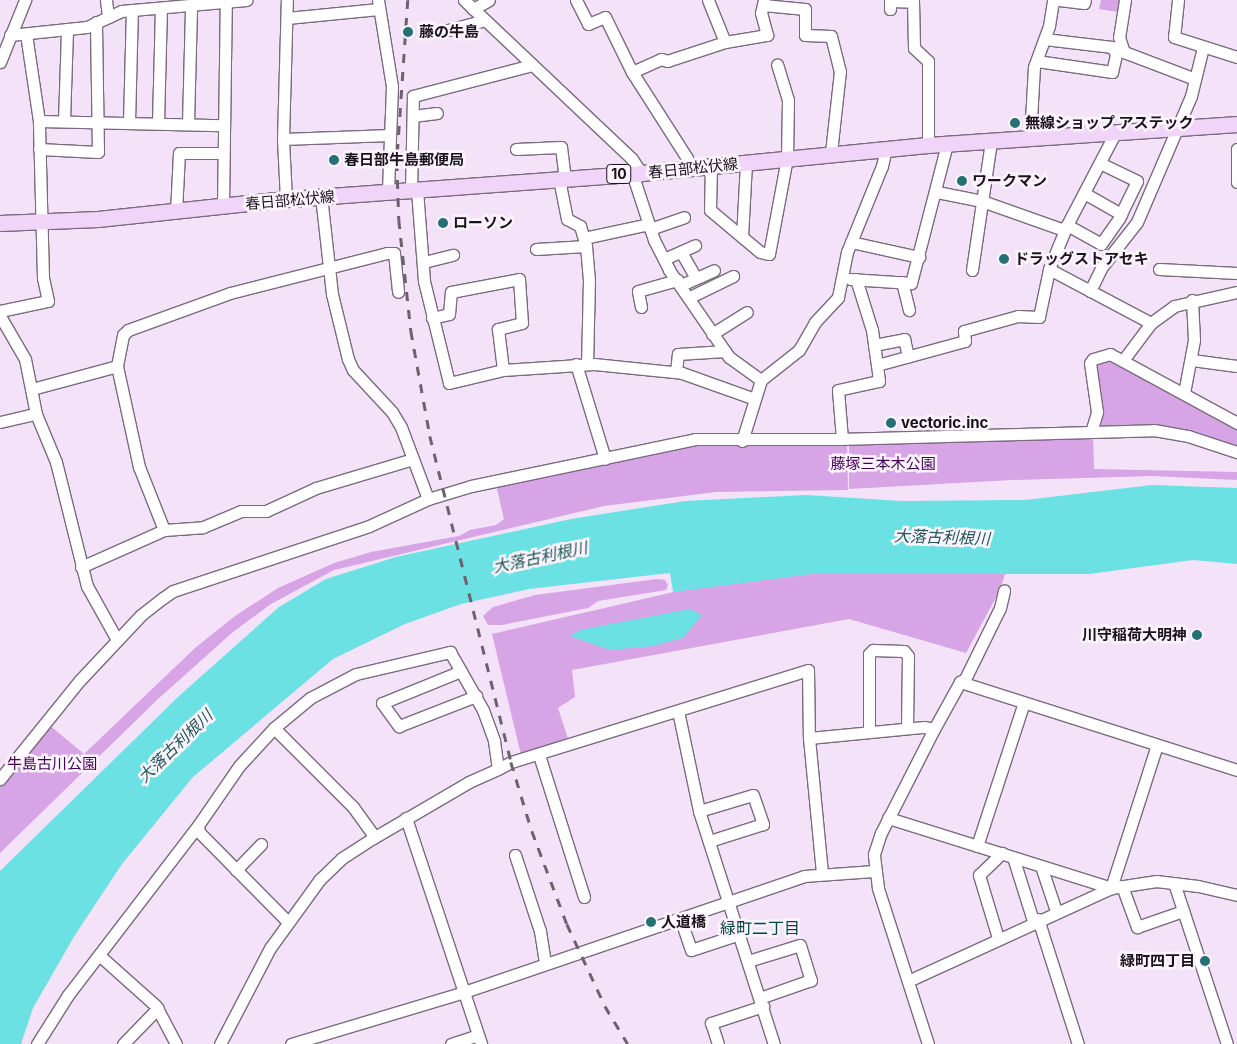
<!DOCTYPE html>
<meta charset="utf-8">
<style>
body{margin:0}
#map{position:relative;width:1237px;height:1044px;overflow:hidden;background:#f4e3f8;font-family:Inter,"Noto Sans JP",sans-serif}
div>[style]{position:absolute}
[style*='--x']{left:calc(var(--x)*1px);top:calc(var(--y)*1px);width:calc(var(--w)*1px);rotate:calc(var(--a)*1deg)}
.green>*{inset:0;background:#d7a4e5}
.water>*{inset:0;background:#6be1e3}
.roads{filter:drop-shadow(1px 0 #796b7d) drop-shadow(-1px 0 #796b7d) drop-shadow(0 1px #796b7d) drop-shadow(0 -1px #796b7d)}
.minor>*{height:11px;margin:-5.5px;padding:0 5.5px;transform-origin:5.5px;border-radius:5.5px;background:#fff}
.major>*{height:15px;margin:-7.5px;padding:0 7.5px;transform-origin:7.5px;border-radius:7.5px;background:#f1d5f8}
.rail>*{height:2.5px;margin-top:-1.25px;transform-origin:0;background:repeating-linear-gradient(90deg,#6c626e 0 9px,transparent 0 18px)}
.dots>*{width:14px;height:14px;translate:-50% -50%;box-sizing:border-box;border:2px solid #fbf4fd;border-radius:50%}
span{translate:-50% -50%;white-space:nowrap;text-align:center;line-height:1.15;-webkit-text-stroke:5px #fbf4fd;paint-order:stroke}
.shield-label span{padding:1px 4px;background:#fbf4fd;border:1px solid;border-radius:4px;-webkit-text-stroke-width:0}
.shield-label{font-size:14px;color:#181219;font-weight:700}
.poi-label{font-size:15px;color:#181219;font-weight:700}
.left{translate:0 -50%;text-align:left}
.right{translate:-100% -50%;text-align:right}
.street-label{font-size:15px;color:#181219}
.park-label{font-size:15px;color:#440153}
.water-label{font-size:16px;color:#225657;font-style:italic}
.neighbourhood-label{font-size:16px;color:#004446}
</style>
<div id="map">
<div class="green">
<i style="clip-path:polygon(1101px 0,1121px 0,1118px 12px,1099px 9px)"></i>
<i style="clip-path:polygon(1104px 357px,1237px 426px,1237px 450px,1202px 437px,1095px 429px,1093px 363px)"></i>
<i style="clip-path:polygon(1093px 434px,1094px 469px,1237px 472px,1237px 480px,1152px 476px,1012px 480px,849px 489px,849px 442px)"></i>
<i style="clip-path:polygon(847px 442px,848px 490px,716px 492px,604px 506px,334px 570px,271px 604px,233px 632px,158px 699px,0 853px,0 787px,48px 724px,84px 754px,195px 648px,235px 616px,278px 588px,334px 563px,371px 552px,459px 536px,470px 530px,496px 525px,504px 519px,496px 485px,697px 444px)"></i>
<i style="clip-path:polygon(812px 574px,1005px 574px,1000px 590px,966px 653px,849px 619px,572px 670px,575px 697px,558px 708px,570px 745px,522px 759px,492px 634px,678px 591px)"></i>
<i style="clip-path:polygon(657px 579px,665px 580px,668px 585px,666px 590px,598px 601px,588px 608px,502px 625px,488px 625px,483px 616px,493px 607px,535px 595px)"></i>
</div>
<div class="water">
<i style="clip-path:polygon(1152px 485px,1237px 488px,1237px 564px,1193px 560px,1089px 574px,812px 574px,673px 592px,670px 573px,529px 589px,461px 604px,405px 624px,333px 659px,193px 777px,122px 864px,75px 935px,33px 1008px,21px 1044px,0 1044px,0 871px,179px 696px,279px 607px,326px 579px,396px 557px,571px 519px,685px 501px,806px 495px,902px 501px,1025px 500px)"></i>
<i style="clip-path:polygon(690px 609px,702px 615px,683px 638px,653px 646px,610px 650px,570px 636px,580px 630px)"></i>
</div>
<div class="roads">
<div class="minor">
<i style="--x:106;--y:0;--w:17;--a:83"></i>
<i style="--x:378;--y:0;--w:87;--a:80.8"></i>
<i style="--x:392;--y:86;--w:106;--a:92.2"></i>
<i style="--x:464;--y:0;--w:231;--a:43.4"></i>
<i style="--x:632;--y:159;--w:17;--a:57"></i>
<i style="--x:576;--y:0;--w:27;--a:63"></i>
<i style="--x:588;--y:24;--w:18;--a:-22"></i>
<i style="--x:605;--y:17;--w:61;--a:63.9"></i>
<i style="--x:632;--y:72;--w:102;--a:57.4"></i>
<i style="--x:687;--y:158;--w:10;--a:79"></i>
<i style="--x:708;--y:0;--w:45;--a:68"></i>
<i style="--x:913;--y:0;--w:48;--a:88.8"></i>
<i style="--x:914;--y:48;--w:19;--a:43"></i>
<i style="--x:928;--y:61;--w:84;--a:90"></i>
<i style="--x:1059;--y:0;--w:25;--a:7"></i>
<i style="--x:1084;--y:3;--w:3;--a:-72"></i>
<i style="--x:1125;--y:0;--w:37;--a:99"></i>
<i style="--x:1119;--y:37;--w:16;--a:72"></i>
<i style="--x:1124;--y:52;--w:76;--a:20.8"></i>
<i style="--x:1178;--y:0;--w:37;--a:96"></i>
<i style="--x:1174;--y:37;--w:66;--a:17.6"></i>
<i style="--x:763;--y:5;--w:42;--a:5.4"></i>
<i style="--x:805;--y:9;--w:26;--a:90"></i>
<i style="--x:805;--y:35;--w:26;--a:2"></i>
<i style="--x:831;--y:36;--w:36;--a:76"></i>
<i style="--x:840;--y:71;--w:82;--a:96.3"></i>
<i style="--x:473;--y:9;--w:18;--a:-29"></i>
<i style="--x:890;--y:9;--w:8;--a:-90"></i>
<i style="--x:890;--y:1;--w:23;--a:2"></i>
<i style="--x:287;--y:18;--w:92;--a:-5.6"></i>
<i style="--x:448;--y:30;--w:38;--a:-15"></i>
<i style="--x:10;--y:35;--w:77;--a:-5.9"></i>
<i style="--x:87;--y:27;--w:38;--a:-25"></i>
<i style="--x:121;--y:11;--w:126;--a:-5"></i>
<i style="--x:1037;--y:61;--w:76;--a:8.3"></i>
<i style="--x:1112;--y:72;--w:18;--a:-77"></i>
<i style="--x:1116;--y:54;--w:8;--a:-120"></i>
<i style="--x:1112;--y:47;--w:68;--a:-173.3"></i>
<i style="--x:0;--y:62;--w:67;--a:-68"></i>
<i style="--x:632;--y:72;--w:32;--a:-24"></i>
<i style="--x:661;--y:59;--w:6;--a:18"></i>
<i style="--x:667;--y:61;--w:61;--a:-18.1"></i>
<i style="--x:725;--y:42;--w:43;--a:-9.5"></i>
<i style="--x:767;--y:35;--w:23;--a:-105"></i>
<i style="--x:761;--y:13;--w:13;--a:-77"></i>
<i style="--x:413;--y:116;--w:24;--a:-7"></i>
<i style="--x:39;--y:121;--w:183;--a:1.3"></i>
<i style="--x:64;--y:121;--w:92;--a:-88.1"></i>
<i style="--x:129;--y:122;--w:112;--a:-88.5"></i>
<i style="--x:158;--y:122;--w:114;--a:-88.5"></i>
<i style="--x:188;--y:123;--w:118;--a:-88.5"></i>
<i style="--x:1030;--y:138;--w:71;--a:-86.8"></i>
<i style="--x:1034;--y:67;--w:44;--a:-69.9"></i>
<i style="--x:1049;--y:26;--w:26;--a:-81"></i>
<i style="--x:283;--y:139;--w:107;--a:-2.1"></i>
<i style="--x:39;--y:149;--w:59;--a:2.9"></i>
<i style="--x:98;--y:152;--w:130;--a:-90.9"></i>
<i style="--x:516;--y:149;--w:45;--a:-2.5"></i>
<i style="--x:561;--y:147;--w:31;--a:83"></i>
<i style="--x:1237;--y:149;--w:33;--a:90"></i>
<i style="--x:711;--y:166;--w:44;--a:91.3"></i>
<i style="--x:710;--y:210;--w:65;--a:40"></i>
<i style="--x:760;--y:252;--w:9;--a:13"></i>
<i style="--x:769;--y:254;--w:98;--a:-79.4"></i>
<i style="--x:787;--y:158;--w:58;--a:-89"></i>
<i style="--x:788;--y:100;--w:37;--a:-107"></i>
<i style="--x:632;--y:173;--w:71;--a:71.8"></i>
<i style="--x:654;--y:240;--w:34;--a:63"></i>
<i style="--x:669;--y:270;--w:106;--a:55.4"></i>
<i style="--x:729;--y:357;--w:39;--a:36"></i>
<i style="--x:559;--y:179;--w:41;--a:78.7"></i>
<i style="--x:567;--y:219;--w:15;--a:28"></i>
<i style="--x:580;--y:226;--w:21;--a:73"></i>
<i style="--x:586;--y:246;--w:33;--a:85"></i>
<i style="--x:589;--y:279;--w:85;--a:91.3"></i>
<i style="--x:411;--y:190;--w:94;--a:-88.8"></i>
<i style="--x:413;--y:96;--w:123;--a:-14.6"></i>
<i style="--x:417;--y:190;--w:91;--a:85.6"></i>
<i style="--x:424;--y:281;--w:105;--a:76.2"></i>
<i style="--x:449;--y:383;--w:56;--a:-13.5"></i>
<i style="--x:503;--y:370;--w:91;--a:-3.8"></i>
<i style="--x:594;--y:364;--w:88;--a:5.8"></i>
<i style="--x:682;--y:373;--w:77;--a:19.6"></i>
<i style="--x:937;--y:192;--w:46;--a:11.3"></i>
<i style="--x:982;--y:201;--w:87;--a:19.5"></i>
<i style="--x:1084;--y:193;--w:43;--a:29.6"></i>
<i style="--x:321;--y:196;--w:99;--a:83.6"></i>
<i style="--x:332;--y:294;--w:67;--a:76.2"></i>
<i style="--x:348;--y:359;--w:12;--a:66"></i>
<i style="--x:353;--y:370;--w:57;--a:47.1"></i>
<i style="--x:392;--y:412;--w:17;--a:59"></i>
<i style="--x:401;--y:427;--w:77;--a:69.4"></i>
<i style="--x:286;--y:199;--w:60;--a:-92.9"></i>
<i style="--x:283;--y:139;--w:139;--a:-88.4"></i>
<i style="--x:223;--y:206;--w:206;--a:-89.2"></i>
<i style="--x:176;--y:212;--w:59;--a:-87.1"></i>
<i style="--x:179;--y:153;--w:43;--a:0"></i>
<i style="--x:1067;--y:225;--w:39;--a:29"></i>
<i style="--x:1101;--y:244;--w:32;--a:-55"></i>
<i style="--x:1119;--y:218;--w:41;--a:-64.1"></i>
<i style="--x:1137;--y:181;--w:41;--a:-154.1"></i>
<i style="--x:650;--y:229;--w:36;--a:-19"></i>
<i style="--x:742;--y:237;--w:75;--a:-86.9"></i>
<i style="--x:584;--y:238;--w:66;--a:-12.2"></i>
<i style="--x:851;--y:242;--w:70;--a:12.4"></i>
<i style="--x:536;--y:249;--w:50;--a:-3.4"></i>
<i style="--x:681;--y:252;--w:30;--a:60"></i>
<i style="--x:664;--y:259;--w:34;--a:-24"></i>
<i style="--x:424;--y:262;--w:30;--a:-14"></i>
<i style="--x:1049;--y:269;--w:48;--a:-67.8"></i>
<i style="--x:1067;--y:225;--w:104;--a:-62.4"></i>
<i style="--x:1159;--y:269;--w:78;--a:2.9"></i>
<i style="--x:972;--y:270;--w:130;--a:-81.6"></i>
<i style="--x:850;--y:279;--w:61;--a:3.8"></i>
<i style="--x:911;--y:283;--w:144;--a:-75.5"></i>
<i style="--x:856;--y:279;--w:53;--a:72.6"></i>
<i style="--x:872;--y:330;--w:35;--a:82"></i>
<i style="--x:877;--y:365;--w:91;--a:-15.3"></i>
<i style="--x:965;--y:341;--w:10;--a:-96"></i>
<i style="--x:964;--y:331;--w:56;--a:-15.5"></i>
<i style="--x:1018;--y:316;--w:21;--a:3"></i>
<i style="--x:1039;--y:317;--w:49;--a:-78.2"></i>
<i style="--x:1049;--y:269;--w:115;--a:27.9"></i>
<i style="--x:902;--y:282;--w:29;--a:76"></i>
<i style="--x:681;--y:285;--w:36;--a:-24"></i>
<i style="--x:1090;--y:291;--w:25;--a:-64"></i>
<i style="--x:1101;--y:268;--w:58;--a:-52"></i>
<i style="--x:1137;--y:222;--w:137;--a:-66.8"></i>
<i style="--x:1191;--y:96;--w:50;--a:-76.2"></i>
<i style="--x:690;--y:297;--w:48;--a:-26"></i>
<i style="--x:641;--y:307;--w:16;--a:-101"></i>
<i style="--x:638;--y:291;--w:41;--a:-15.8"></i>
<i style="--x:0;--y:311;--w:49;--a:-11.8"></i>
<i style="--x:48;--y:301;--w:24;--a:-102"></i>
<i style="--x:43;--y:278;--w:157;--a:-91.5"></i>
<i style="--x:39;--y:121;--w:88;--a:-98.5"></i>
<i style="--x:0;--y:316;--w:50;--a:59.8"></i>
<i style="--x:25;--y:359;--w:56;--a:78.7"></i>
<i style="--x:36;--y:414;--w:52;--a:67.4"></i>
<i style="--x:56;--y:462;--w:128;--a:76"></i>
<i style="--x:87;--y:586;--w:62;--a:60.9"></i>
<i style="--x:432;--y:318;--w:17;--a:-13"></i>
<i style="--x:449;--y:314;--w:22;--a:-85"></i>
<i style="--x:451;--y:292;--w:69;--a:-10.8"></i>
<i style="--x:519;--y:279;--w:44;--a:86.1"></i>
<i style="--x:522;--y:323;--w:25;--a:166"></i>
<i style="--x:498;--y:329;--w:41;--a:83"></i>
<i style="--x:712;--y:334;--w:41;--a:-32.2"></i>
<i style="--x:874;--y:345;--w:31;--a:-11"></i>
<i style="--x:904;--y:339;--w:18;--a:77"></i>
<i style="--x:1124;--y:359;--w:45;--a:-53.1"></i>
<i style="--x:1151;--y:323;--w:29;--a:-36"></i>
<i style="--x:1174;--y:306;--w:65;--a:-12.5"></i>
<i style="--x:1192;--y:360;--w:45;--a:7.6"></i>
<i style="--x:576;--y:364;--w:99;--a:73"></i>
<i style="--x:676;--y:372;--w:18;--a:-84"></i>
<i style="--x:678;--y:354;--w:47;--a:-3.7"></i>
<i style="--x:32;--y:389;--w:88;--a:-15.1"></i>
<i style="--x:1184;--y:393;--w:54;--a:-79.3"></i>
<i style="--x:1194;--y:340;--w:40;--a:-92.9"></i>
<i style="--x:0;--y:422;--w:37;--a:-13"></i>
<i style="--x:1091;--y:432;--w:21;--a:-73"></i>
<i style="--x:1097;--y:412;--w:49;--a:-98.1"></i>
<i style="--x:1090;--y:363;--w:5;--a:-53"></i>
<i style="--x:1093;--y:359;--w:18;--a:-16"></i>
<i style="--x:1110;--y:354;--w:145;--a:28.5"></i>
<i style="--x:842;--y:439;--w:49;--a:-94.7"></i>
<i style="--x:838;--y:390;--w:42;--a:-12.4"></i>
<i style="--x:879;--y:381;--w:16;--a:-97"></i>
<i style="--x:742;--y:441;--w:64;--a:-72.7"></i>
<i style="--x:761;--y:380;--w:48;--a:-38.3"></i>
<i style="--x:799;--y:350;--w:32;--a:-60"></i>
<i style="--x:815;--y:322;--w:34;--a:-47"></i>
<i style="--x:838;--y:297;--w:46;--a:-78.7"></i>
<i style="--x:847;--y:252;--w:93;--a:-67.9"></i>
<i style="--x:882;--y:166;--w:17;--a:-77"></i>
<i style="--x:164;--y:530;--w:68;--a:-111.6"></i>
<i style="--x:139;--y:467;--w:103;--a:-102.3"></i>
<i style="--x:117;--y:366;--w:32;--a:-79"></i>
<i style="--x:123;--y:335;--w:7;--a:-45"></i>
<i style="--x:128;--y:330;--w:109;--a:-19.9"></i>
<i style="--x:230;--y:293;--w:162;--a:-14.3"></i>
<i style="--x:387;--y:253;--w:7;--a:0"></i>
<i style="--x:394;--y:253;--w:39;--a:84"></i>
<i style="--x:81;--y:567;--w:91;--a:-24"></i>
<i style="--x:164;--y:530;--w:39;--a:-4"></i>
<i style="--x:203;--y:527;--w:41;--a:-22.8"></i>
<i style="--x:241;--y:511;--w:25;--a:0"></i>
<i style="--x:266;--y:511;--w:55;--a:-24.7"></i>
<i style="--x:316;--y:488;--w:101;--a:-16.6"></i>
<i style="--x:461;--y:671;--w:85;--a:157.9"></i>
<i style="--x:382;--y:703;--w:29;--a:54"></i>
<i style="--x:399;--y:726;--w:83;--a:-21.3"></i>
<i style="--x:960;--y:682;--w:291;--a:17.6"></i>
<i style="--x:678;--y:711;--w:102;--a:78.1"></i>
<i style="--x:699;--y:811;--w:245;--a:72.2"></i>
<i style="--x:274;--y:728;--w:112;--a:45"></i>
<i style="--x:353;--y:807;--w:37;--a:54"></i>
<i style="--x:869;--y:731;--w:77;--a:-90"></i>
<i style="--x:869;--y:654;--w:6;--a:-45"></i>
<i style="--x:873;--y:650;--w:31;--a:2"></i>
<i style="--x:904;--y:651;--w:6;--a:51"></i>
<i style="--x:908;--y:656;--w:72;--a:90.8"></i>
<i style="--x:809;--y:738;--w:116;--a:-5.5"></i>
<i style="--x:924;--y:727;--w:10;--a:11"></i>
<i style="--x:539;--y:755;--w:149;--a:72.4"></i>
<i style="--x:498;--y:769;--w:15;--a:-28"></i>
<i style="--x:511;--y:762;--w:311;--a:-17.2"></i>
<i style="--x:808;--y:670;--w:68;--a:89.2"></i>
<i style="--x:809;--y:738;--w:136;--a:84.5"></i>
<i style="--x:0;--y:779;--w:127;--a:-51.1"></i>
<i style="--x:80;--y:680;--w:89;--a:-46.8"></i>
<i style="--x:141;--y:615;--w:28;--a:-38"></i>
<i style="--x:163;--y:598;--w:12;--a:-35"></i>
<i style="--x:173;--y:591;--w:206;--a:-18.3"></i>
<i style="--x:369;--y:526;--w:65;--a:-24.6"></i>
<i style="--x:428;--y:499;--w:45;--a:-16.8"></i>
<i style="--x:471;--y:486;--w:229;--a:-11.8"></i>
<i style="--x:695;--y:439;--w:144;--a:0"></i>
<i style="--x:839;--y:439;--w:315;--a:-1.6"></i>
<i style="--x:1154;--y:430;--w:35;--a:10"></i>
<i style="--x:1188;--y:436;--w:52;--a:18.1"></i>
<i style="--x:699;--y:811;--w:56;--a:-16.5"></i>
<i style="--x:753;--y:795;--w:31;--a:71"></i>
<i style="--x:763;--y:824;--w:57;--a:162.5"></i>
<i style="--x:406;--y:818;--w:238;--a:71.6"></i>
<i style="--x:888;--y:818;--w:234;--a:17.4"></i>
<i style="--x:1111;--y:888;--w:150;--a:-72.2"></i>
<i style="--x:198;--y:826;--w:6;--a:81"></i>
<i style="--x:199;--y:832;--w:127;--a:45.3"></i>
<i style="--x:977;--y:846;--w:151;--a:-71.9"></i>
<i style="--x:515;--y:855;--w:80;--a:71.8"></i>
<i style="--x:540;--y:931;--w:32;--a:81"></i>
<i style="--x:1013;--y:857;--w:67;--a:72.6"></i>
<i style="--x:1041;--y:866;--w:47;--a:71.6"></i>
<i style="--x:236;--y:870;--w:36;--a:-46"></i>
<i style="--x:1174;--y:883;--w:169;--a:71.8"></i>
<i style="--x:1122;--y:886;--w:44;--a:69.9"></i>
<i style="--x:1137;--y:927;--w:49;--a:-19.2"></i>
<i style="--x:680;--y:918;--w:34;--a:71"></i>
<i style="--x:691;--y:950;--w:52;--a:-18.1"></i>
<i style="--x:1038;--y:919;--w:131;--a:72.3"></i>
<i style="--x:998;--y:938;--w:66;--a:-106.8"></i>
<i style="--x:979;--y:875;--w:32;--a:-44"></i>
<i style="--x:99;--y:955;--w:76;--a:41.8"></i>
<i style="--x:156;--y:1006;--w:43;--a:62.2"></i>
<i style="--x:748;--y:961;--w:54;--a:-17.1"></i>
<i style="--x:800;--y:945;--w:37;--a:73"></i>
<i style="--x:811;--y:980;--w:54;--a:160.6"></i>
<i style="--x:908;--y:981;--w:223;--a:-24.6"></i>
<i style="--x:1111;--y:888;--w:46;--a:-8.8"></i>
<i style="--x:1156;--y:881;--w:42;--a:6.8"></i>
<i style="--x:1198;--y:886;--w:40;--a:13"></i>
<i style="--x:37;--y:1044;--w:58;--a:-57.7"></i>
<i style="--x:68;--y:995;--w:215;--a:-52.5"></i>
<i style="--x:199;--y:824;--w:70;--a:-55.4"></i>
<i style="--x:239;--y:766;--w:52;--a:-47.4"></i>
<i style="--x:274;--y:728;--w:47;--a:-39.8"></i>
<i style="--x:310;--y:698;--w:52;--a:-27.6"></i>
<i style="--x:356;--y:674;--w:97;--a:-13.2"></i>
<i style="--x:450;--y:652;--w:67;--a:60.4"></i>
<i style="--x:483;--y:710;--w:33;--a:70"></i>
<i style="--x:494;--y:741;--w:28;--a:82"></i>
<i style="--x:498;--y:769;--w:32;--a:156"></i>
<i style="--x:469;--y:782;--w:111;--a:149.7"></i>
<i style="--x:373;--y:838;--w:38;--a:147"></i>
<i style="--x:341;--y:859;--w:29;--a:136"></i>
<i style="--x:320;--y:879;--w:85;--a:125.9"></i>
<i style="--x:270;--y:948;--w:108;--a:117.5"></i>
<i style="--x:123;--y:1044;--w:50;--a:-45.8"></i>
<i style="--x:291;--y:1044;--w:181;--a:-16.7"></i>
<i style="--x:464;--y:992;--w:359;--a:-18.8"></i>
<i style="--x:804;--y:876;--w:70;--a:-4.1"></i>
<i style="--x:451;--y:1044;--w:28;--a:-18"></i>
<i style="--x:718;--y:1044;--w:22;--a:-108"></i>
<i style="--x:711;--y:1023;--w:55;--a:-18.1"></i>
<i style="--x:928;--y:1044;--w:164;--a:-107.8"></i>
<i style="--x:878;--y:888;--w:34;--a:-97"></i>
<i style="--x:874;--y:854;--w:22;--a:-72"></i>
<i style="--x:881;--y:833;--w:117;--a:-63"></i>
<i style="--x:934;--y:729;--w:54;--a:-61"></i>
<i style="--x:960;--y:682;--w:6;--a:-31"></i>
<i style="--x:965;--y:679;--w:79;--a:-63.8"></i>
<i style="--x:1000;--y:608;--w:18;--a:-77"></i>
</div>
<div class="major">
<i style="--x:0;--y:223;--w:98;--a:-2.3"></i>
<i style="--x:98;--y:219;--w:179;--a:-6.1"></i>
<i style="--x:276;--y:200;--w:366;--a:-4.2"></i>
<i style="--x:641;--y:173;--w:288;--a:-5.6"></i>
<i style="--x:928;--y:145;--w:310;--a:-3.9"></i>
</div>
</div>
<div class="rail">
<i style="--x:408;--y:0;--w:162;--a:93.9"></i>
<i style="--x:397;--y:162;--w:58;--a:88"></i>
<i style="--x:399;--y:220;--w:112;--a:83.8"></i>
<i style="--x:411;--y:331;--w:107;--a:79.7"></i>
<i style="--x:430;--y:436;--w:336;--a:76"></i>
<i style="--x:511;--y:762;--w:72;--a:73.1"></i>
<i style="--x:532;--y:831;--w:99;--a:69.4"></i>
<i style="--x:567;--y:924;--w:90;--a:65.1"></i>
<i style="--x:605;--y:1006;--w:44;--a:58.8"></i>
</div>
<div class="dots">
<i style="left:408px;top:32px;background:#257072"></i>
<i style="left:1015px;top:123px;background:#257072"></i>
<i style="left:334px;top:160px;background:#257072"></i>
<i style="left:962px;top:181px;background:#257072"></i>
<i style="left:443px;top:223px;background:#257072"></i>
<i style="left:1004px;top:259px;background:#257072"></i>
<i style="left:891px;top:423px;background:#257072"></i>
<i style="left:1197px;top:635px;background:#257072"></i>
<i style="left:651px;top:922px;background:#257072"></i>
<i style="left:1205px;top:961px;background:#257072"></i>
</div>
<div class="shield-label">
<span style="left:619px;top:174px">10</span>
</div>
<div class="poi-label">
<span class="left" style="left:419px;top:32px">藤の牛島</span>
<span class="left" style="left:1025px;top:123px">無線ショップ アステック</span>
<span class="left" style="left:344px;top:160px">春日部牛島郵便局</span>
<span class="left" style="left:972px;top:181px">ワークマン</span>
<span class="left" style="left:453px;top:223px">ローソン</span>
<span class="left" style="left:1014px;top:259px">ドラッグストアセキ</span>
<span class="left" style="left:901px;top:423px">vectoric.inc</span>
<span class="right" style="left:1187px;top:635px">川守稲荷大明神</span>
<span class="left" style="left:661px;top:922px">人道橋</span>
<span class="right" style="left:1195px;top:961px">緑町四丁目</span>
</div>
<div class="street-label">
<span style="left:693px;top:168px;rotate:-6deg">春日部松伏線</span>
<span style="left:290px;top:200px;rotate:-5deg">春日部松伏線</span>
</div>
<div class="park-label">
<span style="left:883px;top:464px">藤塚三本木公園</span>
<span style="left:52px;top:764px">牛島古川公園</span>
</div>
<div class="water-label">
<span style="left:942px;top:537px;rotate:2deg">大落古利根川</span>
<span style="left:540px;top:557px;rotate:-12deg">大落古利根川</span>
<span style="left:175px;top:746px;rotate:-44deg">大落古利根川</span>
</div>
<div class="neighbourhood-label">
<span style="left:760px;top:928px">緑町二丁目</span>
</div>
</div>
